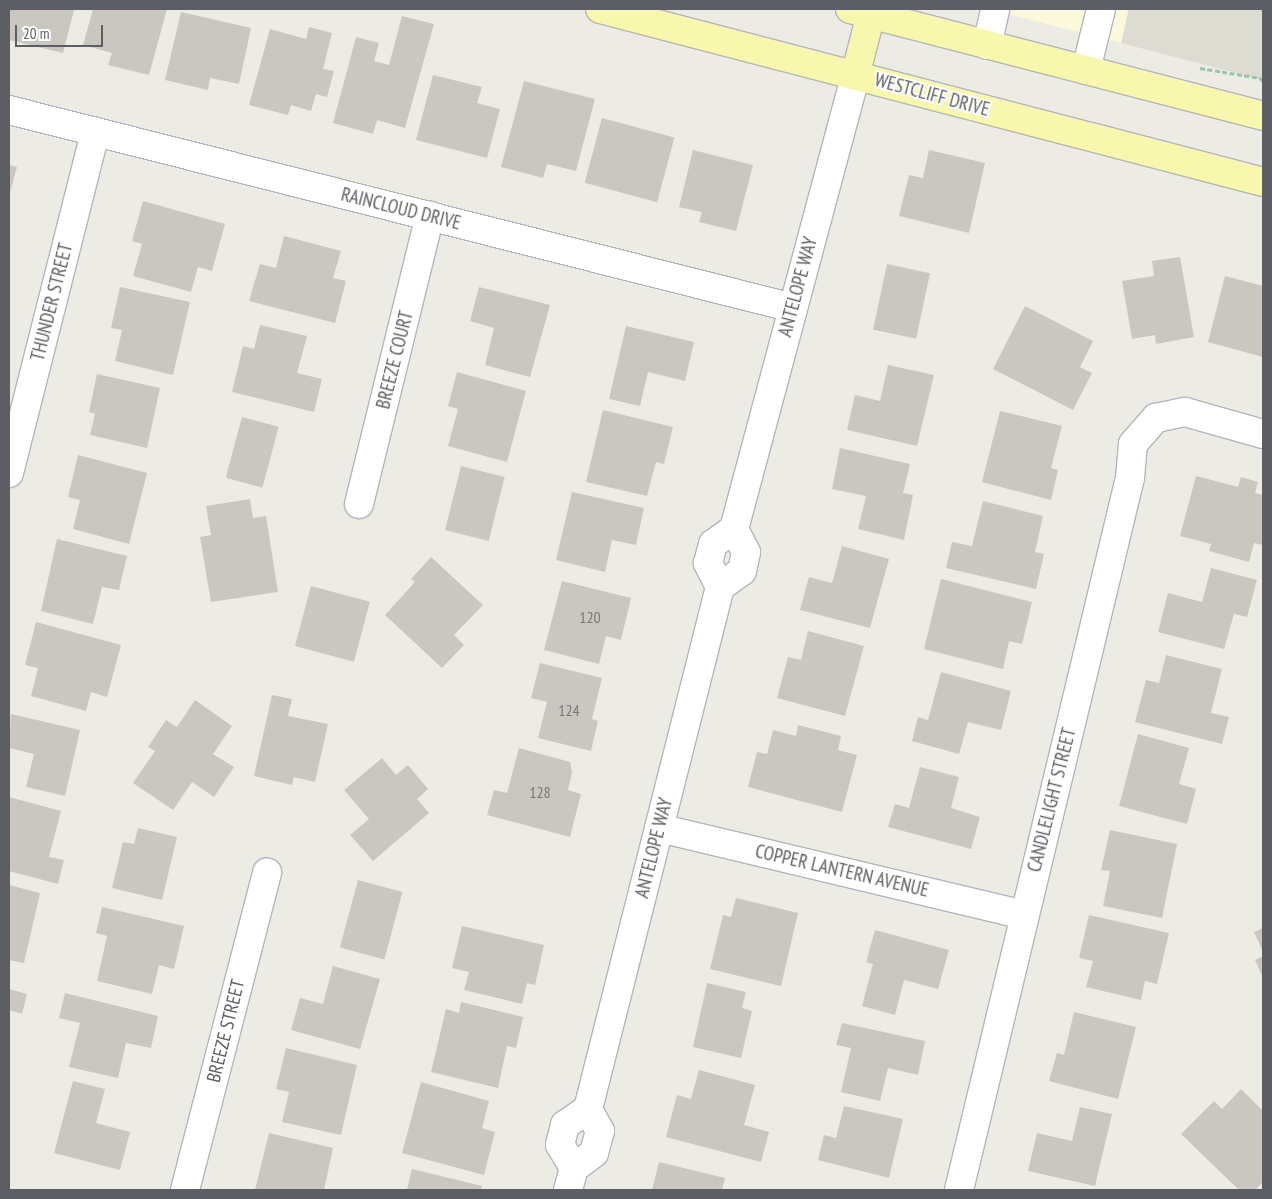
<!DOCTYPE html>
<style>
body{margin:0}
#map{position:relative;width:1272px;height:1199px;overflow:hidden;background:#edece4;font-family:"PT Sans Narrow",sans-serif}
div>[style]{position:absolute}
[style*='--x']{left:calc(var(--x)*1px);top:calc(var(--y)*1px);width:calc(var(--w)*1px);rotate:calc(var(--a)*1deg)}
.commercial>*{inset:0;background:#fbf8db}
.education>*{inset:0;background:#dddcd2}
.building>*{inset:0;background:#c9c7c0;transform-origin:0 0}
.path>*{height:3px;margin-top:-1.5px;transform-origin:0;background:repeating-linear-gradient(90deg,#9cc3ad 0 5px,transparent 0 7.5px)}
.roads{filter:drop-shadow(1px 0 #b4b5ba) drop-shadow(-1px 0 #b4b5ba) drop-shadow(0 1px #b4b5ba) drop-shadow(0 -1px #b4b5ba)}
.minor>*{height:28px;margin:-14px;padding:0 14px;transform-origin:14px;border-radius:14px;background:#fff}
.major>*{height:28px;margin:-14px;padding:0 14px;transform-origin:14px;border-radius:14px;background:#f8f7ae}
span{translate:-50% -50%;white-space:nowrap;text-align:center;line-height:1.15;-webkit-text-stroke:4px #fff;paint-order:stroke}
.number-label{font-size:16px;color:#77787a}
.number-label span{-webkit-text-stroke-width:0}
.street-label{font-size:19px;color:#5c5e63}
.frame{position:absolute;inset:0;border:10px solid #5c5e63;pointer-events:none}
.scale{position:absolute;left:15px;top:25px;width:88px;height:22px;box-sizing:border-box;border:2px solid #5c5e63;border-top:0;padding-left:6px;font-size:15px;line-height:18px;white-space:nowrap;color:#5c5e63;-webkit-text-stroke:4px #fff;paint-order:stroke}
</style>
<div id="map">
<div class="commercial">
<i style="clip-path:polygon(987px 9px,1129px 9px,1121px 43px)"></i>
</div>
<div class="education">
<i style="clip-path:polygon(1129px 9px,1263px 9px,1263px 80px,1121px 43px)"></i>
</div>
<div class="building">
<i style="clip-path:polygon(9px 9px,74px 10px,63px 53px,9px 40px)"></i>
<i style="clip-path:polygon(93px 9px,167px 9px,149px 75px,108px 65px,112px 53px,83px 45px)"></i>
<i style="clip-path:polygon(181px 12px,251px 28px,239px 84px,210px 78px,208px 90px,165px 80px)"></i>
<i style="clip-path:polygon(402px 16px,434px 24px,405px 128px,377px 120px,373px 134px,333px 123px,356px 37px,379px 43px,374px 61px,389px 65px)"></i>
<i style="clip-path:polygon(309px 27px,332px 33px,323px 69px,334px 71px,327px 97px,316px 94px,311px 111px,291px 105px,288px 115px,249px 105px,270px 29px,306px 39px)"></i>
<i style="clip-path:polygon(433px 75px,482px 87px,477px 103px,500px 109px,487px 158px,416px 140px)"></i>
<i style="clip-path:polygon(524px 81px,595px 99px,576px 171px,547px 164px,543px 178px,501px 167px)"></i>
<i style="left:602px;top:118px;width:75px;height:67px;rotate:15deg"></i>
<i style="clip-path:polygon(693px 150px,753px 165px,736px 231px,699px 222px,702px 212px,679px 207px)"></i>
<i style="clip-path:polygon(929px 150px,985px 163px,969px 233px,899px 216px,909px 175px,923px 178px)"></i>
<i style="clip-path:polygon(9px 165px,17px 167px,9px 196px)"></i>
<i style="clip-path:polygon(143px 201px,225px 224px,212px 271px,198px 267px,191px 292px,133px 276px,142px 244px,132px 241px)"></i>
<i style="clip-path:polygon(284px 236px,341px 251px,333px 278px,346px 281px,335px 323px,249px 301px,260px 264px,276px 268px)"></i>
<i style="clip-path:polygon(1180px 257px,1194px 337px,1156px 344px,1155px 335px,1132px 339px,1122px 281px,1154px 276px,1152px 261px)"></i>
<i style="left:887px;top:264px;width:44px;height:67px;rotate:12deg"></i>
<i style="clip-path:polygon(1225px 276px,1263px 286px,1263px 357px,1208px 342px)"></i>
<i style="clip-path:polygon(120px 287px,190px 302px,173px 375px,115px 361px,122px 330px,111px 328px)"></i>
<i style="clip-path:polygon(479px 287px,550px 305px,530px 377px,485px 365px,494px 328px,470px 321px)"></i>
<i style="clip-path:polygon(1025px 306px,1093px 341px,1080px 367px,1092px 373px,1073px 410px,993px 369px)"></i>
<i style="clip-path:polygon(260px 325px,307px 336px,297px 373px,322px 379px,314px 412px,232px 392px,243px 346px,254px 349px)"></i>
<i style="clip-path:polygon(626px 326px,694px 342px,685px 381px,648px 372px,640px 406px,609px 399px)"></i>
<i style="clip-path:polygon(888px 365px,934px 375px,917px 446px,847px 430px,855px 395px,880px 401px)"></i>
<i style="clip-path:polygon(457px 372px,526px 391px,507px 462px,448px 446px,458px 409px,448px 406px)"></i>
<i style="clip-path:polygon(97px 374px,160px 388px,147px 448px,90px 435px,95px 414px,89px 412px)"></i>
<i style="clip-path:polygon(603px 410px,673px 427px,664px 464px,656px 462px,647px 496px,586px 482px)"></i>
<i style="clip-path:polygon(1000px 411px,1062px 426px,1051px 468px,1058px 470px,1051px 500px,982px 482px)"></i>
<i style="left:242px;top:417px;width:38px;height:63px;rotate:15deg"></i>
<i style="clip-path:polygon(840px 448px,910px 464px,903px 493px,913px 495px,904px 540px,858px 529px,866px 496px,832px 489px)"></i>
<i style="clip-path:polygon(78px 455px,147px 473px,129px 544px,73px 529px,80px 500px,68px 497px)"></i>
<i style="left:461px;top:466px;width:45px;height:66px;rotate:14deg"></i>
<i style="clip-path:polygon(1196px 476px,1238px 487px,1241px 477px,1258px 482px,1255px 493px,1263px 495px,1263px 545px,1254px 543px,1249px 562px,1209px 551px,1211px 544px,1180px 536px)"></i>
<i style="clip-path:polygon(572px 492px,644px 508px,636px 545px,612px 540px,605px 572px,556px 560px)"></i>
<i style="clip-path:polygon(250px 499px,253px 518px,266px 516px,278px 592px,211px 602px,200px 537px,211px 535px,206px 506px)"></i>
<i style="clip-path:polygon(983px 501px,1043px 516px,1035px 552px,1044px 554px,1036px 589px,946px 568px,952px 542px,972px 546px)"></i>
<i style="clip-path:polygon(57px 539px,127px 556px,119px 590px,102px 587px,93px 624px,41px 611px)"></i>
<i style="clip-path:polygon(842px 546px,889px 559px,870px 628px,800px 610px,809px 577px,832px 583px)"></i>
<i style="clip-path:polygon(431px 557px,483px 605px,454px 635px,464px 645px,442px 668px,385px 615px,415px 582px,411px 579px)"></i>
<i style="clip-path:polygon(1211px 568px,1257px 580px,1247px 617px,1234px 614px,1224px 649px,1158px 632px,1168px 593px,1202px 602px)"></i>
<i style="clip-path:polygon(941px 579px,1032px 602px,1022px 644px,1009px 641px,1003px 669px,924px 649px)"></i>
<i style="clip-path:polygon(562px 581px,631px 598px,621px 640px,606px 636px,599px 664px,544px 650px)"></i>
<i style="left:311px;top:586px;width:61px;height:62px;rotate:15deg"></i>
<i style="clip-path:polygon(36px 622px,121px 645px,107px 697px,91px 692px,86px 711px,31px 696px,38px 668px,25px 665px)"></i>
<i style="clip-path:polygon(808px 631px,864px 646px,845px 716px,777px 698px,788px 657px,801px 660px)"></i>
<i style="clip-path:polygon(1166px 655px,1222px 669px,1211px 713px,1229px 717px,1222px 744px,1135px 722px,1146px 680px,1159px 683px)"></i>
<i style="clip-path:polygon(540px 663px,602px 678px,592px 719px,598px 721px,591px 751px,538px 738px,547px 702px,531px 698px)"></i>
<i style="clip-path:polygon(941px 672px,1011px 691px,1001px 730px,968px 722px,959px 754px,912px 741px,918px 717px,928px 720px)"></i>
<i style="clip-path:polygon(272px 695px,292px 699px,288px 716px,328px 724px,315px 782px,294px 777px,292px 785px,254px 776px)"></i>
<i style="clip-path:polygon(195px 700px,232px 726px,213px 754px,234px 767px,214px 797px,192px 782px,173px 810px,133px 783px,155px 751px,148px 747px,166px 720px,177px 727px)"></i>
<i style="clip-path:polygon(11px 714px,80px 730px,65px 796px,26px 787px,34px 754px,9px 748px)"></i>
<i style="clip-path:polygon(798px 725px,841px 736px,838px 750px,857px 755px,842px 812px,748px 787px,757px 752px,767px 754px,773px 730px,796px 736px)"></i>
<i style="clip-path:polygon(1138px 734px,1189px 748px,1179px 784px,1196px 789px,1187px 824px,1119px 806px)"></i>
<i style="clip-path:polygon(519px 748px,570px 762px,572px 773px,568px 790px,581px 794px,570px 837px,487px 815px,494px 790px,507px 793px)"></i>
<i style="clip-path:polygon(382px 758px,396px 775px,408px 765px,428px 789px,417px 799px,429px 813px,373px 861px,350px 835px,369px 819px,344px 790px)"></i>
<i style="clip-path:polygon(920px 767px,959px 777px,951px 808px,980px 817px,971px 849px,888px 827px,895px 804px,909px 808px)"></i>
<i style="clip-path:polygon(9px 797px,61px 811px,49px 857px,64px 860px,58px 884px,9px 871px)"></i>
<i style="clip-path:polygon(138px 828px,177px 837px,162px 900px,112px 888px,123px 842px,134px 844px)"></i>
<i style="clip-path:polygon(1110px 830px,1177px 844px,1162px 918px,1103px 906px,1110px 871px,1101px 870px)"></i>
<i style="left:358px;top:880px;width:46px;height:70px;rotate:15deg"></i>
<i style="clip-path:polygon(9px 885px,40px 893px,24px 963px,9px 960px)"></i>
<i style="clip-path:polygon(736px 898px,798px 913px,781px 986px,710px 969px,723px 915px,731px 917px)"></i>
<i style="clip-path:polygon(102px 907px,184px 926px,174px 969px,159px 965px,152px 994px,97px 981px,107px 936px,96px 933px)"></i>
<i style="clip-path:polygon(1089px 915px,1169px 933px,1157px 984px,1145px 981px,1141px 1000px,1086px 987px,1093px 961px,1079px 958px)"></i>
<i style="clip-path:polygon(462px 926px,544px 945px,535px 985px,527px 983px,522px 1004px,464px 990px,469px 972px,452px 968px)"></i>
<i style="clip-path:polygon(1263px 928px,1263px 952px,1254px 932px)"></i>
<i style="clip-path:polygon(875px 930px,949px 950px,938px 989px,904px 980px,895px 1015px,862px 1006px,873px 964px,866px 962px)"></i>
<i style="clip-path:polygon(1263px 956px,1263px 978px,1255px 960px)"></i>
<i style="clip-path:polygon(333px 966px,380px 979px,360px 1049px,291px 1030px,300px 998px,323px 1004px)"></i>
<i style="clip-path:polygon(707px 983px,746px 992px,742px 1008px,752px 1011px,741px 1058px,693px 1047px)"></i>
<i style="clip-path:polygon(9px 989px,27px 994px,22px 1014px,9px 1010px)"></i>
<i style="clip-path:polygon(65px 993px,158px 1016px,151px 1048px,126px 1043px,118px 1078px,69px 1067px,80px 1023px,59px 1018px)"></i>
<i style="clip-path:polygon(461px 1002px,523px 1017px,516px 1048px,507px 1046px,498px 1088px,431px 1072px,446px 1009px,459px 1013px)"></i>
<i style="clip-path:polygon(1074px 1012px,1136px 1027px,1118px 1099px,1049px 1081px,1057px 1053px,1064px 1055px)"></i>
<i style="clip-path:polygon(842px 1023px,925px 1041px,918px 1075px,888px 1068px,880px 1101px,841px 1092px,851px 1048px,836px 1045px)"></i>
<i style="clip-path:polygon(286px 1048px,357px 1065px,341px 1135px,282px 1122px,289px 1092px,276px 1089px)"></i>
<i style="clip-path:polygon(699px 1070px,755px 1085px,744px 1125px,769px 1132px,761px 1162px,666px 1137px,677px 1095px,691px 1099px)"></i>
<i style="clip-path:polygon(73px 1081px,105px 1089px,96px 1123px,130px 1132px,120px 1170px,54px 1153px)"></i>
<i style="clip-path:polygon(421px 1082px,489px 1101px,482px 1128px,495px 1132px,484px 1175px,402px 1153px)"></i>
<i style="clip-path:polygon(1241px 1089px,1263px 1111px,1263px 1182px,1255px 1190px,1239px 1190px,1181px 1134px,1214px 1101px,1222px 1109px)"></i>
<i style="clip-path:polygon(844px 1106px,903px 1119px,889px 1178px,818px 1160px,824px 1135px,836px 1138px)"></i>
<i style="clip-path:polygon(1080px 1107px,1112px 1114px,1095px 1186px,1028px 1171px,1037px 1133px,1072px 1141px)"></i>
<i style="clip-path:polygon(269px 1133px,333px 1148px,324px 1190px,255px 1190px)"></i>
<i style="clip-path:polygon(659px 1162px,725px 1178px,722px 1190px,652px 1190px)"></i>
<i style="clip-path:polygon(412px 1169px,482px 1186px,481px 1190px,407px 1190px)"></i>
</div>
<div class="path">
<i style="--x:1200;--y:68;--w:61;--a:9.5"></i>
<i style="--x:1260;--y:78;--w:4;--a:45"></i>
</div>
<div class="roads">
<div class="minor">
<i style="--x:987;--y:45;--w:37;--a:-77"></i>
<i style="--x:1086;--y:70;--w:63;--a:-76.2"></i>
<i style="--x:9;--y:110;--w:809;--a:14.17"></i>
<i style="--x:9;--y:473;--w:352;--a:-75.8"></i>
<i style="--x:359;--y:504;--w:297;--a:-76.2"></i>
<i style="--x:720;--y:587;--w:27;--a:-36"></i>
<i style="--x:742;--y:571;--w:19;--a:-78"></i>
<i style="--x:746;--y:552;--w:26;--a:-118"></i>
<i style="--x:659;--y:828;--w:375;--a:13.4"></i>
<i style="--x:574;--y:1168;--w:27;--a:-121"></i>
<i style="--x:560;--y:1145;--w:21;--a:-76"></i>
<i style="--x:565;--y:1125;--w:28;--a:-35"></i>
<i style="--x:185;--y:1190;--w:328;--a:-75.5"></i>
<i style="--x:568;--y:1190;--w:23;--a:-75"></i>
<i style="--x:574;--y:1168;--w:25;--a:-37"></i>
<i style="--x:594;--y:1153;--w:23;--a:-75"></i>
<i style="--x:600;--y:1131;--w:25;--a:-119"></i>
<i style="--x:588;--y:1109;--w:538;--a:-75.81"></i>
<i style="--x:720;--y:587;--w:27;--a:-117"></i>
<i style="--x:708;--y:563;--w:20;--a:-75"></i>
<i style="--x:713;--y:544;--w:26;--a:-36"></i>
<i style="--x:734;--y:529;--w:469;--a:-75"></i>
<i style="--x:959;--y:1190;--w:732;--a:-76.5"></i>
<i style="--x:1130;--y:478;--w:34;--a:-85"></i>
<i style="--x:1133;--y:444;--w:35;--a:-49"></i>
<i style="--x:1156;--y:418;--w:30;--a:-12"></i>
<i style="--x:1185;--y:412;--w:81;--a:15.8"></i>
</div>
<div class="major">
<i style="--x:600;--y:9;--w:685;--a:14.62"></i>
<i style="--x:850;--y:9;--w:427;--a:14.5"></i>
<i style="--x:855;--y:76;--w:64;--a:-75.5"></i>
<i style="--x:871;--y:14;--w:5;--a:-112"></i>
</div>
</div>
<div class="number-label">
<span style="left:590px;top:617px">120</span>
<span style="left:569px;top:710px">124</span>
<span style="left:540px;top:792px">128</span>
</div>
<div class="street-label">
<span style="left:932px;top:95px;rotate:15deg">WESTCLIFF DRIVE</span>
<span style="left:401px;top:209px;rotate:14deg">RAINCLOUD DRIVE</span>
<span style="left:798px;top:287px;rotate:-75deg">ANTELOPE WAY</span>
<span style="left:52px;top:302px;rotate:-76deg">THUNDER STREET</span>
<span style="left:395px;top:360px;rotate:-76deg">BREEZE COURT</span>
<span style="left:1052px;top:800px;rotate:-76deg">CANDLELIGHT STREET</span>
<span style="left:654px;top:848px;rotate:-76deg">ANTELOPE WAY</span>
<span style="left:842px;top:871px;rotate:13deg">COPPER LANTERN AVENUE</span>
<span style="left:226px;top:1031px;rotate:-76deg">BREEZE STREET</span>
</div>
<div class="frame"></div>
<div class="scale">20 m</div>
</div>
